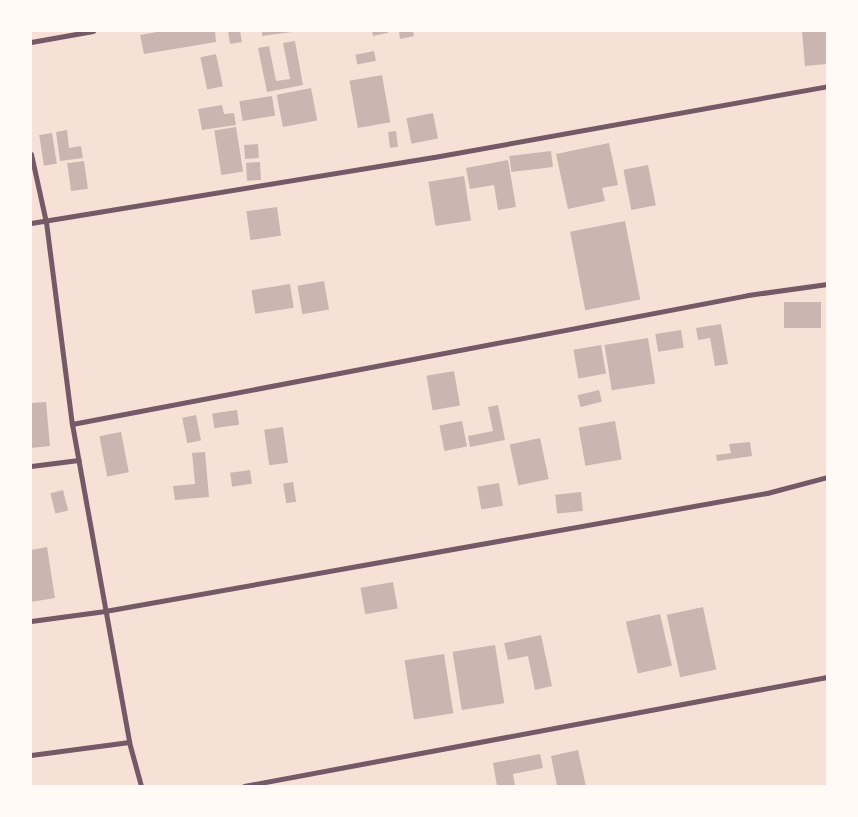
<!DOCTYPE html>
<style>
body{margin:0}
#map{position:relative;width:858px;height:817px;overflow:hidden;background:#f7e1d7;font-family:Georgia,serif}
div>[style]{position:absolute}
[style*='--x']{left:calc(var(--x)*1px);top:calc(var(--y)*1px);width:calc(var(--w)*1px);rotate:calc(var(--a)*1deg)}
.building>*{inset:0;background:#ccb4b1;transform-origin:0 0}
.minor>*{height:5px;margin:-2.5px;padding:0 2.5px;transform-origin:2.5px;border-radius:2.5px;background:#755966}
span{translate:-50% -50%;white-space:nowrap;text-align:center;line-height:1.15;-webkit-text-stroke:5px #fffaf5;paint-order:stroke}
.frame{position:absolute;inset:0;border:32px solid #fffaf5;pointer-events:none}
</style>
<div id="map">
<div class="building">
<i style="clip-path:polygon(162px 31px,215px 31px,216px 42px,144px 54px,140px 35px)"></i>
<i style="clip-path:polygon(228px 31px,240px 31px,242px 42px,230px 44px)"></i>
<i style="clip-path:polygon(262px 31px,292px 31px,292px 32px,262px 36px)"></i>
<i style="clip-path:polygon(372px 31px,388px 31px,388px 33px,373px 36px)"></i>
<i style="clip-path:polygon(399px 31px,413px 31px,414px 36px,400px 39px)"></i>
<i style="clip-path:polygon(802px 31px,827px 31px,827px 64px,805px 66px)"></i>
<i style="clip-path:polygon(295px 41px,303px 85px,267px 92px,258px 48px,269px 46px,276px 81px,290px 79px,283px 43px)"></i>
<i style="left:374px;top:51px;width:10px;height:19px;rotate:79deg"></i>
<i style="left:216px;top:54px;width:33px;height:16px;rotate:78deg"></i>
<i style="left:382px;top:75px;width:48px;height:33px;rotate:80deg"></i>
<i style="left:311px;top:88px;width:33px;height:35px;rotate:79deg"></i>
<i style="left:272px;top:96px;width:20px;height:33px;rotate:81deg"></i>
<i style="clip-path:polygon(222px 105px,224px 114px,234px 113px,236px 125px,202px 130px,198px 109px)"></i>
<i style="left:433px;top:113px;width:26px;height:27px;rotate:79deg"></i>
<i style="left:236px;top:127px;width:45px;height:22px;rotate:81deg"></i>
<i style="clip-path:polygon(67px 130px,69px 148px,81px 146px,83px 158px,60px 161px,56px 132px)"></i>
<i style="left:396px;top:131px;width:16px;height:8px;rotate:83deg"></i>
<i style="left:52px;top:133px;width:31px;height:13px;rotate:81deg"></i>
<i style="clip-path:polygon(609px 143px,618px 185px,602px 188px,605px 201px,568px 209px,556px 154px)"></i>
<i style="left:258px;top:144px;width:14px;height:14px;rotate:86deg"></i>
<i style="left:551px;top:151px;width:16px;height:42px;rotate:83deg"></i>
<i style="clip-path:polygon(508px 160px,516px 207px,498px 210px,494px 185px,470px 189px,466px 168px)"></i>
<i style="left:84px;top:161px;width:28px;height:17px;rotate:82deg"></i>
<i style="left:260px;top:162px;width:18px;height:14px;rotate:87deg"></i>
<i style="left:648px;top:165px;width:41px;height:25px;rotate:79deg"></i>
<i style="left:464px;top:176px;width:45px;height:36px;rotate:81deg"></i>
<i style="left:277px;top:207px;width:29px;height:31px;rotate:82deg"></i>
<i style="left:625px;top:221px;width:80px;height:56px;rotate:79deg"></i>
<i style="left:324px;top:281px;width:29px;height:27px;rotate:80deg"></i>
<i style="left:290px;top:284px;width:24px;height:39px;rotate:81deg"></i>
<i style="left:821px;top:302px;width:26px;height:37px;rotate:90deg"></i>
<i style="clip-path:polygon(721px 324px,728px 364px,715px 366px,710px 338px,698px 340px,696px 328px)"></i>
<i style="left:681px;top:330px;width:18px;height:26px;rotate:81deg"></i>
<i style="left:648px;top:338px;width:46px;height:44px;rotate:81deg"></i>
<i style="left:601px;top:345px;width:29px;height:28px;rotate:80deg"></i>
<i style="left:454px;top:371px;width:35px;height:28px;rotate:80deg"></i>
<i style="left:599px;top:390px;width:12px;height:22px;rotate:76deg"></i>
<i style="clip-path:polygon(46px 402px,50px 446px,31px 448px,31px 403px)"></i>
<i style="clip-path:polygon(498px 405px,505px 440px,470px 447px,468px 436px,493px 431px,488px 407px)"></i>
<i style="left:237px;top:410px;width:15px;height:25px;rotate:82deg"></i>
<i style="left:196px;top:415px;width:26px;height:14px;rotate:79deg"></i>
<i style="left:462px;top:421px;width:26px;height:23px;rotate:79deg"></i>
<i style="left:615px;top:421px;width:39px;height:37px;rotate:80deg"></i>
<i style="left:283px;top:427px;width:36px;height:19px;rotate:82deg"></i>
<i style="left:121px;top:432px;width:41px;height:22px;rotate:79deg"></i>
<i style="left:540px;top:438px;width:42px;height:31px;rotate:78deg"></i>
<i style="clip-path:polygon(750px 442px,752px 456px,717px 461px,716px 455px,731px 453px,729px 444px)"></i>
<i style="clip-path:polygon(205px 452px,209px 497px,175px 500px,173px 486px,195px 484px,192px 453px)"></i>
<i style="left:250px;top:470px;width:14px;height:20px;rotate:82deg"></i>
<i style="left:293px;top:482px;width:20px;height:10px;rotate:81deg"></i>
<i style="left:499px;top:483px;width:23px;height:22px;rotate:80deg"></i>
<i style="left:63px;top:490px;width:21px;height:13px;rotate:76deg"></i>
<i style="left:581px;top:492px;width:19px;height:26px;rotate:84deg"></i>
<i style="clip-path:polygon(47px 547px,55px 598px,31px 602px,31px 550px)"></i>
<i style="left:393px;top:582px;width:27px;height:33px;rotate:80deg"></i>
<i style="left:703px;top:607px;width:64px;height:37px;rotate:78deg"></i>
<i style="left:660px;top:614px;width:53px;height:35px;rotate:77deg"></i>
<i style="clip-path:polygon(541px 635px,552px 686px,535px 690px,528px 656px,508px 660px,504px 643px)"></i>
<i style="left:495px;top:645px;width:59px;height:43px;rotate:81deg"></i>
<i style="left:444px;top:654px;width:60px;height:40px;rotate:81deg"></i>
<i style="clip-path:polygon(578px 750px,586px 786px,557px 786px,551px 756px)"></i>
<i style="clip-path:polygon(540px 754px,543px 768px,513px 774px,515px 785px,497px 786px,493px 763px)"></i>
</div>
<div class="minor">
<i style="--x:31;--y:42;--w:63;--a:-10.1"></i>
<i style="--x:31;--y:154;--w:70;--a:77.6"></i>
<i style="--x:46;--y:222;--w:204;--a:82.7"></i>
<i style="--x:72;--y:424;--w:323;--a:79.8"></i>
<i style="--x:129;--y:742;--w:46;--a:74.7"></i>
<i style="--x:31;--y:223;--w:408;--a:-9.3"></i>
<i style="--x:434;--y:157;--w:399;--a:-10.2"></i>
<i style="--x:72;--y:424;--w:688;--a:-10.8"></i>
<i style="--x:748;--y:295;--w:80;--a:-7.9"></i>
<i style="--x:31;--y:466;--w:48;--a:-7.1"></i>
<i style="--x:31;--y:621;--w:75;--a:-7.7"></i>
<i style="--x:105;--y:611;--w:672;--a:-10.11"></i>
<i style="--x:767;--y:493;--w:62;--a:-14.9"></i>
<i style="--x:31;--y:755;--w:99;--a:-7.6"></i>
<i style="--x:244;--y:786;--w:593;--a:-10.59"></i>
</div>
<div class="frame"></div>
</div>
